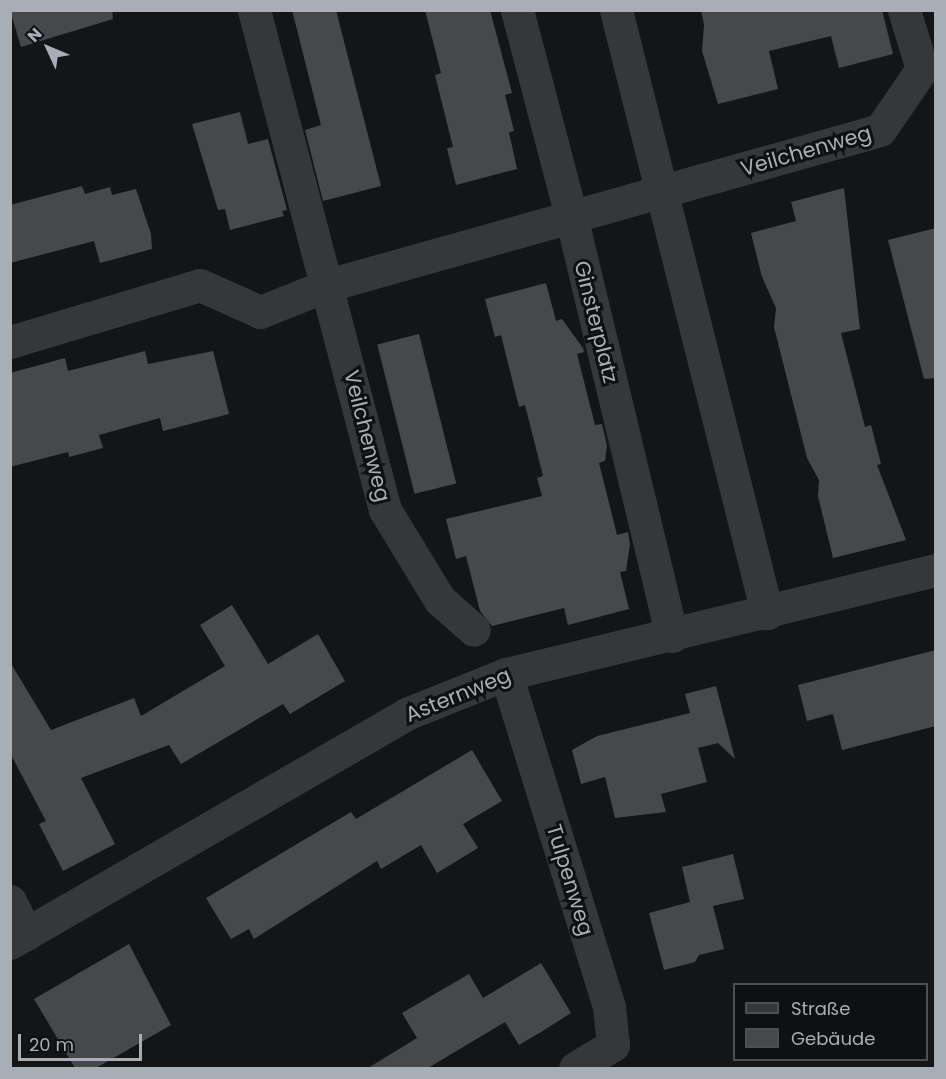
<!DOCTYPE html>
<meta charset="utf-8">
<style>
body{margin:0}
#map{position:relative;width:946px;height:1079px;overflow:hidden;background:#141516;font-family:Poppins,sans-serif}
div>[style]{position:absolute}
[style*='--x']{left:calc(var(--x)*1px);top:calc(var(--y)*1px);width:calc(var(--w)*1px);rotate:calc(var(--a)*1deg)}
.building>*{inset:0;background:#46484b;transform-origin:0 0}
.minor>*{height:33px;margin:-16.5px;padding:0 16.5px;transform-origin:16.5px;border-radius:16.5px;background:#36373b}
span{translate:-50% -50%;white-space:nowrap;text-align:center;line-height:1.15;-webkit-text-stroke:6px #0f1011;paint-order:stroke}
.street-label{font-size:21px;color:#a7aeb5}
.frame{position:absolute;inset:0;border:12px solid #a7aeb5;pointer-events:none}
.legend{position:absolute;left:733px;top:983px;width:195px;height:78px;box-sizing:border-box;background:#0f1011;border:2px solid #4c4f53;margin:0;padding:8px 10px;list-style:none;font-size:18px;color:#a7aeb5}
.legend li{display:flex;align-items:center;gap:12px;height:30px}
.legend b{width:30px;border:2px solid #4c4f53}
.north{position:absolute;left:18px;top:18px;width:60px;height:60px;-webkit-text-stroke:4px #0f1011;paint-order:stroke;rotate:314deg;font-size:16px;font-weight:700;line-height:24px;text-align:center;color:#a7aeb5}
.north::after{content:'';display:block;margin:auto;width:21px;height:27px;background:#a7aeb5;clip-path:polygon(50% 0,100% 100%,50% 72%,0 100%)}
.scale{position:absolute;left:18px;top:1034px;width:124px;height:27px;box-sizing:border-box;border:3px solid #a7aeb5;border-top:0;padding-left:8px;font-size:18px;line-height:21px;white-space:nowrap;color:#a7aeb5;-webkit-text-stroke:4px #0f1011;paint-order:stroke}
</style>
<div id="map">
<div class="building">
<i style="clip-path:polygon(10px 10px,112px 10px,113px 19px,21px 47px)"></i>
<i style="clip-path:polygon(292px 10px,336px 10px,381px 186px,323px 201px,305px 130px,321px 125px)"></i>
<i style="clip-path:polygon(425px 10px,490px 10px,512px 93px,505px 95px,514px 131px,509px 132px,517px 169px,456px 185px,447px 148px,453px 147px,435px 75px,441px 73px)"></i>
<i style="clip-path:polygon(701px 10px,882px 10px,893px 54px,839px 68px,831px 36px,769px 51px,778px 89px,718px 104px,702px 51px,704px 25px)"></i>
<i style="clip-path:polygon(240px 112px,248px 144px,268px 139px,287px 210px,282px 211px,284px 216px,230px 230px,225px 209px,218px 210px,192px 124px)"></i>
<i style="clip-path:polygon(82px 186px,85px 194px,110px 187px,112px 195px,136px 189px,151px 234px,152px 249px,100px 263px,94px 241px,10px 263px,10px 205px)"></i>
<i style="clip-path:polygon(844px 188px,860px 329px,841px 333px,865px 427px,871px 425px,881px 464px,877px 465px,906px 540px,833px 558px,818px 496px,819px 480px,807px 458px,774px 327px,776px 308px,762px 277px,751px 233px,796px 221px,791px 202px)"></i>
<i style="clip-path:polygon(936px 228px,936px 378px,924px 379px,888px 240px)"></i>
<i style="clip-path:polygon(546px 283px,556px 321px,562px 319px,583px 348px,584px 352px,577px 354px,595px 425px,602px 424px,607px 446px,605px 461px,599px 463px,617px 535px,628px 532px,630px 544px,626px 571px,620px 572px,629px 609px,568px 625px,564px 608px,492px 626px,480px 611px,466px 556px,456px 559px,446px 519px,542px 496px,537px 478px,543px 476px,525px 405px,519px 407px,501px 335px,495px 337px,485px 299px)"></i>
<i style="left:419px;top:334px;width:154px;height:43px;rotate:76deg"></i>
<i style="clip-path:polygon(145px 351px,148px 364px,213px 351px,229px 414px,163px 431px,160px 418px,99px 435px,103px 448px,69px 457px,68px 452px,10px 467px,10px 373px,65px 358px,68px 371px)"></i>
<i style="clip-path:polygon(232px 605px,268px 664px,318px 634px,345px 681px,290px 714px,283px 704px,181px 764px,169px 745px,81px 778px,115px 844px,63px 871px,39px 824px,46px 821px,10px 753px,10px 662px,51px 730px,134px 698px,141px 716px,225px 666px,200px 625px)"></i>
<i style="clip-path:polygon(936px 650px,936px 726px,842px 750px,833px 714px,807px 721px,798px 685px)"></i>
<i style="clip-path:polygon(716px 686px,735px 759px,718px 743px,698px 748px,707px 782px,661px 794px,666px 812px,615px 818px,605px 777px,581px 784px,572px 750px,597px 736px,690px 713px,685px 694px)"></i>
<i style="clip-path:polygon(472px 750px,502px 801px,463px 824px,478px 848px,437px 873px,421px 845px,381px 869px,377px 861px,254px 939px,249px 929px,231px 939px,206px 898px,351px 812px,356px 819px)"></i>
<i style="clip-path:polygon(733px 854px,744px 899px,713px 906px,724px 949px,699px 955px,695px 962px,664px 970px,649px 913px,690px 902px,682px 867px)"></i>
<i style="clip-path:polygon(129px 944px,171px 1025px,96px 1068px,75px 1068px,34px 999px)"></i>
<i style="clip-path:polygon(541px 963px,571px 1013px,541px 1032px,519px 1045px,505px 1022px,428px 1068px,368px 1068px,417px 1038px,402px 1013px,469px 974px,483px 998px)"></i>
</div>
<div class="minor">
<i style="--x:254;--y:10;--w:517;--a:75.32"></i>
<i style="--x:385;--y:510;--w:105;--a:58.6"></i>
<i style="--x:440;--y:600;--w:45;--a:41.4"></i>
<i style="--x:517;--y:10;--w:213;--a:75.3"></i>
<i style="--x:571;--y:216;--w:432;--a:76.5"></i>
<i style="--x:616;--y:10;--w:622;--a:75.94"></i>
<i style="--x:904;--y:10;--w:62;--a:73"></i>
<i style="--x:10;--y:342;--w:198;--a:-16.7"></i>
<i style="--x:200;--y:285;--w:66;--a:24.2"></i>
<i style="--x:260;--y:312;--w:73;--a:-21.7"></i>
<i style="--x:328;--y:285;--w:573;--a:-15.68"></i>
<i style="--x:880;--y:130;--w:74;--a:-55.5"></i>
<i style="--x:506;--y:674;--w:349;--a:72.8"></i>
<i style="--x:609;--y:1007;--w:38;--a:84"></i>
<i style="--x:613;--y:1045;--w:44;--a:148.8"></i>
<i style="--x:10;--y:901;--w:37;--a:64"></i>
<i style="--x:10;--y:943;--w:457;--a:-30"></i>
<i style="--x:406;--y:714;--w:108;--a:-21.8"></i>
<i style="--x:506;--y:674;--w:442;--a:-13.6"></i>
</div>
<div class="street-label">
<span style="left:806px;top:151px;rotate:-16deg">Veilchenweg</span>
<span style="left:596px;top:322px;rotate:76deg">Ginsterplatz</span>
<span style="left:367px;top:436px;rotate:76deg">Veilchenweg</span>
<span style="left:458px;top:695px;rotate:-22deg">Asternweg</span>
<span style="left:570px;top:880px;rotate:73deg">Tulpenweg</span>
</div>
<div class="frame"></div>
<ul class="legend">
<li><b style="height:8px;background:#36373b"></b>Straße</li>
<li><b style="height:16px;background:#46484b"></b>Gebäude</li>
</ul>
<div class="north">N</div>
<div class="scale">20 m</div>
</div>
